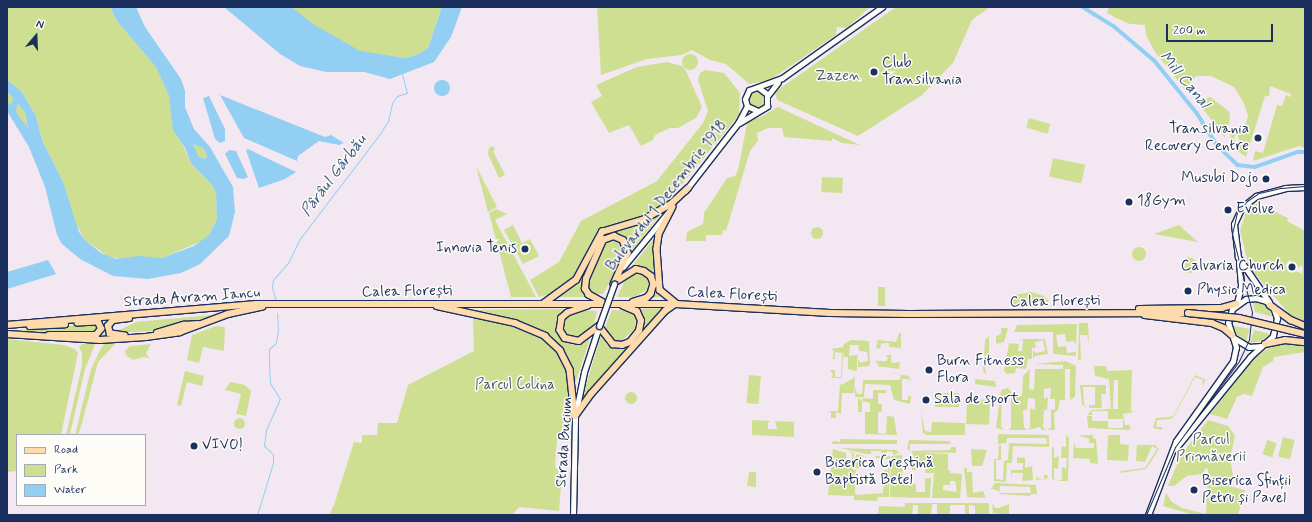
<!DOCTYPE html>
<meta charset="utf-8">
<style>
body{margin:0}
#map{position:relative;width:1312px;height:522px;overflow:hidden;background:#f3e8f2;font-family:Mynerve,sans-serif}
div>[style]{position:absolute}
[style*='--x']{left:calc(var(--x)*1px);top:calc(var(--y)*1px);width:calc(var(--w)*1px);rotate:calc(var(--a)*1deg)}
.green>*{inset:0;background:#cfdf92;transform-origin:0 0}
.round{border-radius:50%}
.water>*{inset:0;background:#93cef3}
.stream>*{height:1px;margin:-0.5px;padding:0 0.5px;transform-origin:0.5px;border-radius:0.5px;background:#93cef3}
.canal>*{height:3.5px;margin:-1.75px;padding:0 1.75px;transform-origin:1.75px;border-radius:1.75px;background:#93cef3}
.river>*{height:6px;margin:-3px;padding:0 3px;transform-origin:3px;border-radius:3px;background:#93cef3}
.roads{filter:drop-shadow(1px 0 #1b2f5e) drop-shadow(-1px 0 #1b2f5e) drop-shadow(0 1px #1b2f5e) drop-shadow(0 -1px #1b2f5e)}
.secondary>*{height:5px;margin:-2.5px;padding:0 2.5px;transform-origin:2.5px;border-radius:2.5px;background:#fdfcf7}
.primary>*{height:5.5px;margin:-2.75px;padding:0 2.75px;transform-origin:2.75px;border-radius:2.75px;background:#fedbac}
.tram>*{height:1px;margin:-0.5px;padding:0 0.5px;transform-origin:0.5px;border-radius:0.5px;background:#1b2f5e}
.bridges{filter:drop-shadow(1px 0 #1b2f5e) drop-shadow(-1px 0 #1b2f5e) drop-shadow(0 1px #1b2f5e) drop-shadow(0 -1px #1b2f5e)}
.secondary-bridge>*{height:5px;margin:-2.5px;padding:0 2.5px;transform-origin:2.5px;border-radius:2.5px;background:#fdfcf7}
.primary-bridge>*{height:5.5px;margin:-2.75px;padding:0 2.75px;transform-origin:2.75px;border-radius:2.75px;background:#fedbac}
.dots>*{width:11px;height:11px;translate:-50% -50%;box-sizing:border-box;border:2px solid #fdfcf7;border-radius:50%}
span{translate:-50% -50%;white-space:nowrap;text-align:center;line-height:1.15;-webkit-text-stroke:3px #fdfcf7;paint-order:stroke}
.poi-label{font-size:15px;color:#1b2f5e}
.left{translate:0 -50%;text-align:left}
.right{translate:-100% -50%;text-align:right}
.park-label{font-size:15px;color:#485b6b}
.street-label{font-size:15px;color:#1b2f5e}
.water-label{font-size:16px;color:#395783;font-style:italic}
.frame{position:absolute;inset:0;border:8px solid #1b2f5e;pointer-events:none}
.legend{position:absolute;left:16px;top:434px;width:130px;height:72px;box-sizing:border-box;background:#fdfcf7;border:1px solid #a3aaba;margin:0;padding:5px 7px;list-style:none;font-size:12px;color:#1b2f5e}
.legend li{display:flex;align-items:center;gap:8px;height:20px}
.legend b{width:20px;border:1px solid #a3aaba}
.north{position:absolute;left:16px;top:16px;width:40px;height:40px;-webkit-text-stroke:3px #fdfcf7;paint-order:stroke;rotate:19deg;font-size:11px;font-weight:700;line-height:16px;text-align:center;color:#1b2f5e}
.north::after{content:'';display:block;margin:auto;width:14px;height:18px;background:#1b2f5e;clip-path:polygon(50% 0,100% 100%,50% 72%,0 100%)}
.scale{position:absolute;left:1166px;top:24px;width:107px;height:18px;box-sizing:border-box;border:2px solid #1b2f5e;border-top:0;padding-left:5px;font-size:12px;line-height:14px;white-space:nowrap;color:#1b2f5e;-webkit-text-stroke:3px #fdfcf7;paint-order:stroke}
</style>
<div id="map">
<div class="green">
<i style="clip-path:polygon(7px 7px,110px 7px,117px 21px,156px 67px,169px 96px,181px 142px,191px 163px,212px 185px,216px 193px,217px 219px,209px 235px,202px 241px,162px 258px,132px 257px,122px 259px,109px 257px,85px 240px,75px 222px,63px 182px,42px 140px,36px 116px,22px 92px,7px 80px)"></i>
<i style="clip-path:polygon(253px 7px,442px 7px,428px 48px,417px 55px,404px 58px,366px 54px)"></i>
<i style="clip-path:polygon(597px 7px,870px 7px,847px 28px,837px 27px,836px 35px,770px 80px,749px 84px,726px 64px,710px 60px,692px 50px,682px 55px,647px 59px,601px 75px)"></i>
<i style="clip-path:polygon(896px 7px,990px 7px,972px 20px,953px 63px,922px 95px,858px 136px,777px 100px,775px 92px)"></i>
<i style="clip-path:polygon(1109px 7px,1305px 7px,1305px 148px,1299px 146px,1253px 161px,1255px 151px,1263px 153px,1277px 105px,1282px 106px,1286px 95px,1290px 97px,1291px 94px,1270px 86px,1269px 96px,1265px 96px,1246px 157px,1235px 149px,1240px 141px,1237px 135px,1234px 137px,1235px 143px,1230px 139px,1231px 130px,1242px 134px,1248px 116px,1244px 103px,1234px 87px,1211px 76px,1196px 76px,1185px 90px,1155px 52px,1146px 35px,1145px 25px,1130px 24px,1116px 18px,1107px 13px)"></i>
<i class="round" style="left:682px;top:54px;width:16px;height:16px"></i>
<i style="clip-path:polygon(667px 62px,682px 66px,686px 71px,702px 107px,696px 118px,678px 128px,670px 128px,655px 135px,653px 140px,641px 146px,629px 125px,609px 133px,591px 102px,602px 96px,596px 85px,637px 67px)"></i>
<i style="clip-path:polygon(705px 70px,724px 73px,740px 93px,739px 115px,669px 200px,643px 216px,597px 231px,574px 275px,555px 293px,539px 297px,530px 280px,559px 262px,581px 221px,657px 181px,703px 123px,708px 111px,698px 80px,700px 73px)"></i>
<i style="clip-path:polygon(7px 91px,25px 112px,28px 129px,7px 101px)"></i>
<i class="round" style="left:749px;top:92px;width:16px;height:16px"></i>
<i style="clip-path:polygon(1210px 97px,1230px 112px,1229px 124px,1224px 126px,1225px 138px,1198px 102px)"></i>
<i style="clip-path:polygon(778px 107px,860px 145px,842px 143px,832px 138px,832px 141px,784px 137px,782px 128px,768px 128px,757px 133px,758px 141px,750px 151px,726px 231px,723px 230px,722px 235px,706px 235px,706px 241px,686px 241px,687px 232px,703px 224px,704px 213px,727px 178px,735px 176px,738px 170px,747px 124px,752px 118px,759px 118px)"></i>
<i style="left:1029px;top:118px;width:22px;height:10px;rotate:16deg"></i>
<i style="clip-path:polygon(193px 144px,203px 148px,207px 155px,206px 159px,199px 157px)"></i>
<i style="clip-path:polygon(493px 146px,495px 150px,493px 151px,505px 175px,499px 178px,488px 154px,489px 148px)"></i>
<i style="left:1053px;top:158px;width:33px;height:19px;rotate:12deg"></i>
<i style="clip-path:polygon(476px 166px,497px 207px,488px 212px)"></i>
<i style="left:822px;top:177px;width:21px;height:15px;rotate:3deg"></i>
<i style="clip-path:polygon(evenodd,1257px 203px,1288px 218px,1287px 221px,1305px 231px,1305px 322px,1291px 316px,1249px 267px,1240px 230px,1246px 213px,1257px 203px,1289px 260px,1299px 268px,1300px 265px,1303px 267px,1302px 274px,1285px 266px,1289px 260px)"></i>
<i style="clip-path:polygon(496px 209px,507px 214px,495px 220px,536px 297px,511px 297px,489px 213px)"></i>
<i style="clip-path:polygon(660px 215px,630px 253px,625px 240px,608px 236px,583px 279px,585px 297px,559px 297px,570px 290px,584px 272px,603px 236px,643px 223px)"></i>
<i style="clip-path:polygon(513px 225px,522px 243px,530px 239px,539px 256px,523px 264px,504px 230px)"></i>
<i style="clip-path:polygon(1179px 225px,1198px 242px,1154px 234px)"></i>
<i class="round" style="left:811px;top:227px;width:12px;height:12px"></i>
<i style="clip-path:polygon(656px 236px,653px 253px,655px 285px,661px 297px,649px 298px,654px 287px,649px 272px,637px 267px,628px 271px)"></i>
<i style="clip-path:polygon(615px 241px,624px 248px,622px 260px,603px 294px,592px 294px,587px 285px,589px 279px,603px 247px,608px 242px)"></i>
<i class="round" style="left:1132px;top:247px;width:14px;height:14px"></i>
<i style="left:1187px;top:257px;width:8px;height:15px;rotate:14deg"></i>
<i style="clip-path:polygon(638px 272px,648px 277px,649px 289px,634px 297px,617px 297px,628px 274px)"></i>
<i style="left:878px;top:287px;width:7px;height:19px"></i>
<i style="clip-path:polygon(1031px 292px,1044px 296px,1049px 301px,1043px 306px,1012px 306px,1011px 297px,1014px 295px)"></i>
<i style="clip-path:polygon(1252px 300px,1266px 305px,1273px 317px,1255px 312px)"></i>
<i style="clip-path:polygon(663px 308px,664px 310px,580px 404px,601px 336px,607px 345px,617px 349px,628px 343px,639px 330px,640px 312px,637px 309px)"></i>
<i style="clip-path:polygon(571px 309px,559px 317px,557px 330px,560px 337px,572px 345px,590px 339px,575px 384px,569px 359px,544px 335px,464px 310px)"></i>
<i style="clip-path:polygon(578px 310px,597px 311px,593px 328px,578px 338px,567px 336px,562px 327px,565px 320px)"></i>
<i style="clip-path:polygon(612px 310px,630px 311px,636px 317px,635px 329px,621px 341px,611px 340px,604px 329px)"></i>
<i style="clip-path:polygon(221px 314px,158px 331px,113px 333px,136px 322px)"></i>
<i style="clip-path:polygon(473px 318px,511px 326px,541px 339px,555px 351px,565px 365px,570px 386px,564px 439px,557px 439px,555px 467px,562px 475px,559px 511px,519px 507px,512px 515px,329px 515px,334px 505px,354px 442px,362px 443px,362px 435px,377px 435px,378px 423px,397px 423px,408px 385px,474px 351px)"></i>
<i style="clip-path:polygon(1231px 322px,1234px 326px,1250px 329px,1246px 341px,1235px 333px)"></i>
<i style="clip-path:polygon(1079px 323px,1088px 323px,1089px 344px,1087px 335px,1080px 335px,1081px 360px,1078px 360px)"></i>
<i style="clip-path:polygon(93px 324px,99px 327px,95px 334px,31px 333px,18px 330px)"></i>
<i style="clip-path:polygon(1077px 324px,1076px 346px,1074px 341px,1066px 342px,1065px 334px,1056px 335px,1058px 347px,1066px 346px,1067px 353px,1076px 352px,1076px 356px,1053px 354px,1053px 332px,1014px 332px,1017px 325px)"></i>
<i style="clip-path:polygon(216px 326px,225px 327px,224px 351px,203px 347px,199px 363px,187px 360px,192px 335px)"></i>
<i style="clip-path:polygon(1001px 328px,1008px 328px,1004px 342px,996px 344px,996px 336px,1001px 334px)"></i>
<i style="clip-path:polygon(1254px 330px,1270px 334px,1261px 341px,1250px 343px)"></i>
<i style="clip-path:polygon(899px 333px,901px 333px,901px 348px,889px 347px,889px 343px,885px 343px,881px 344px,880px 349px,876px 348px,878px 340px,896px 342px)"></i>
<i style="clip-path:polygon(989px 336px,989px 362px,985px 368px,987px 375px,983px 371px,985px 340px)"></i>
<i style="clip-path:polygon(7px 339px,64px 345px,75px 349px,78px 353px,61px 435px,17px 435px,17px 471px,7px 472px)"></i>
<i style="clip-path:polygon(1019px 339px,1045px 339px,1048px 354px,1035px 356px,1033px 359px,1033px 350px,1036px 353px,1045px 351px,1043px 340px,1035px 342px,1036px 348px,1032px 348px,1032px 359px,1028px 359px,1026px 369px,1016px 368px,1015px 373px,1007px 374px,1004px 371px,1009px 343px,1019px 344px,1018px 351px,1022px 351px,1023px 340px)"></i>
<i style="clip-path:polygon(851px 340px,869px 341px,870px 366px,858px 367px,858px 359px,860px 363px,868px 361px,867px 352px,859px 351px,858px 345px,850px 345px,849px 356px,858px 355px,857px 358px,857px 371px,848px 369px,848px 357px,844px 357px,843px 351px,842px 378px,831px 378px,833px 374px,830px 370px,835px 370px,835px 377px,841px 377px,842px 353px,835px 352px,835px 359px,830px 359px,833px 358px,834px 351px,831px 349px,843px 347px,844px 344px)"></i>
<i style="clip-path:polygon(116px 343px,98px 362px,82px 423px,79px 433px,75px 435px,91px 369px,99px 352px,104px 344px)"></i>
<i style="clip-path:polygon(1284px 343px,1305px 347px,1305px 352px,1274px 357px,1273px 361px,1263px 367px,1252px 396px,1244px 394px,1237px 397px,1227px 419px,1210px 414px,1254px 358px,1269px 348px)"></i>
<i style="clip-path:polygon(82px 344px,95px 344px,85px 369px,70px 434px,66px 435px,82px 365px,82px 353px,79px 347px)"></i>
<i style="clip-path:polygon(151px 344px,146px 353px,149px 358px,143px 357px,133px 360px,126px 355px,125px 351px,130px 346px)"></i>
<i style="clip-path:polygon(886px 355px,891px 355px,891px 363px,900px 362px,899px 369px,876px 366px,879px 365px,876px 362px,876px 359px,877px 361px,886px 361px,888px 359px)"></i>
<i style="clip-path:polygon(1066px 361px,1076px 366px,1075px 397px,1070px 400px,1070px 369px,1065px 369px,1065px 400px,1060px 400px,1058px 410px,1054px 413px,1055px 430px,1048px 430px,1051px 427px,1051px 409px,1055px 410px,1055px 399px,1050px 399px,1051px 388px,1044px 389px,1044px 399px,1048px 397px,1047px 410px,1044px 410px,1043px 427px,1046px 430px,1042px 430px,1040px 427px,1028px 430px,1030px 427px,1030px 408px,1035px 410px,1035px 399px,1028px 398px,1027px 410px,1023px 410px,1024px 427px,1027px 430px,1008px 430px,1011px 428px,1011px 396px,1002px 396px,1001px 427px,1005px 430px,996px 428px,1001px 390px,1008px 388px,1013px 394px,1022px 396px,1023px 376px,1030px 369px,1029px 389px,1034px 390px,1035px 369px,1063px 369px,1063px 365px,1034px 364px)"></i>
<i style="clip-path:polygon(evenodd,1094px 366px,1106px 366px,1107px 371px,1132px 370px,1131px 411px,1134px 412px,1123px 414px,1125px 425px,1130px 425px,1130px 430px,1088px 428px,1087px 416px,1092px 416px,1092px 421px,1108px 421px,1108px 428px,1123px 428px,1123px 419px,1108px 419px,1108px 411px,1092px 411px,1092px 415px,1087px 415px,1092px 410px,1111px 409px,1109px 379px,1095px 376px,1094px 366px,1114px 380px,1118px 380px,1118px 409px,1113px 409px,1114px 380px)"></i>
<i style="clip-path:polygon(185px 371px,204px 376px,202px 386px,187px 382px,181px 406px,177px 405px)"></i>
<i style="clip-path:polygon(892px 373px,909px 376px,911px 384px,909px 379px,902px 379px,902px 400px,908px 400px,908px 396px,911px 396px,910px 404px,894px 400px,890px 385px,865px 384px,864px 397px,855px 397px,855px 386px,857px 394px,862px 394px,863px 380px,900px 380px,901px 374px)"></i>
<i style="clip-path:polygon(855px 374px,854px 393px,842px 393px,841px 414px,836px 412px,836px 418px,831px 418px,831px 412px,827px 411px,838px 411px,840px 383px,841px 385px,854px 378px)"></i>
<i style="left:749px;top:375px;width:12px;height:28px;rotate:5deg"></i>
<i style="clip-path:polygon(1195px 375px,1206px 380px,1202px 386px,1203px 380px,1195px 377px,1175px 415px,1171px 419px,1157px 420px,1156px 427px,1162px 427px,1162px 430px,1153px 428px,1156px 418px,1171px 417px,1174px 415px)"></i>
<i style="clip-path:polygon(975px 379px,995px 381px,996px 387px,975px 384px)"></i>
<i style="clip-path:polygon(230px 382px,245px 385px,251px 391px,246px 416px,236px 414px,241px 394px,225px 390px)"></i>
<i style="clip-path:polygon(1080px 385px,1106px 385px,1106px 394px,1101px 394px,1102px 408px,1089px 408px,1089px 405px,1095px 405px,1095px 387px,1083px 387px,1084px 405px,1087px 408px,1082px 405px)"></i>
<i style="clip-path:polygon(873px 390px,886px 390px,886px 393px,878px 393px,878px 404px,882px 404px,882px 411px,878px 413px,878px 433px,886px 434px,887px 416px,890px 416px,894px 417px,897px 435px,865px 434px,865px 412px,870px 412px,870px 403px,862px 401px,862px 412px,858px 412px,858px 398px,862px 401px,863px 398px,873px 399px)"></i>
<i class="round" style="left:625px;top:392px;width:12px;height:12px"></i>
<i style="left:935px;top:393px;width:24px;height:14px"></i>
<i style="left:967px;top:399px;width:23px;height:25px;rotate:2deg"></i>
<i style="clip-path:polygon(921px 411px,925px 431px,931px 432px,932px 422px,965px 423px,965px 435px,926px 435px,923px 433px)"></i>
<i class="round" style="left:233.5px;top:417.5px;width:11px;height:11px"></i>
<i style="clip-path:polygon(752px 420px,771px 421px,768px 423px,768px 429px,777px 429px,775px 421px,794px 422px,794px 437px,752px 435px)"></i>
<i style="clip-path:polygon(1208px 420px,1228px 426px,1235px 436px,1230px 459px,1233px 474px,1229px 486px,1245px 490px,1238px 515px,1194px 515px,1163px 506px,1166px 493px,1172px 502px,1182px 508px,1206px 514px,1208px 469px,1206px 468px,1202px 474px,1187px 476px,1174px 486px,1168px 486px,1181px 455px)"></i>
<i style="clip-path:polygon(998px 434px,1049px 435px,1049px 447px,1013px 446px,1012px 463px,1007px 463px,1006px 482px,994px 481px,994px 459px,998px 459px,999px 445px,1001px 445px,1001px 460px,996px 460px,996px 479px,1003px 480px,1004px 461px,1008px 460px,1009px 443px,1047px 444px,1046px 438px,1007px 438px,1006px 443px,998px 444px)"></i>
<i style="clip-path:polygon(1066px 435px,1069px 438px,1068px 481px,1058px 481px,1062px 479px,1062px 467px,1066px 469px,1067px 458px,1061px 458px,1062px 446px,1066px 447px)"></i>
<i style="clip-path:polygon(1078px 435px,1093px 435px,1093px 438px,1096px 439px,1098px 464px,1090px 463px,1090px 459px,1073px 458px,1074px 443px,1076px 448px,1094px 448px,1094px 443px,1089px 443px,1089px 439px)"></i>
<i style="clip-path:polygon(1108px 435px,1120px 435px,1120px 444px,1129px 445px,1128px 461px,1107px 460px)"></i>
<i style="left:1283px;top:437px;width:12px;height:20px;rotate:14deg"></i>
<i style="clip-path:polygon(835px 439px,834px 441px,840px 442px,840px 439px,897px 440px,897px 444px,831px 444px)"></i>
<i style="clip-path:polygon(evenodd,909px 440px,950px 441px,951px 444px,910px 444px,910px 451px,950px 450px,951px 447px,956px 447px,956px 453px,913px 452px,948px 454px,948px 470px,951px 472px,949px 473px,962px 474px,960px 498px,932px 498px,934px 473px,925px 473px,925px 461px,917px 461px,917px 470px,912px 470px,912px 465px,907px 465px,907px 458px,914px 458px,912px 452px,907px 449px,909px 440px,950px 481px,955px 481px,957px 492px,943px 490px,943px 485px,950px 485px,950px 481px)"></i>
<i style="left:1267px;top:440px;width:10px;height:15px;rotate:17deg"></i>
<i style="clip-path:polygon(1137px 445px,1155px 445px,1159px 449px,1146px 469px,1121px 473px,1121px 471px,1145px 468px,1157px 449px,1152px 446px,1145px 462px,1136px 461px)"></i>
<i style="clip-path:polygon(1052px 447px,1054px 447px,1054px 458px,1059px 456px,1058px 469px,1054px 468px,1054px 479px,1057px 481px,1052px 479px)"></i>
<i style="clip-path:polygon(840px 448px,897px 450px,897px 452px,901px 452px,893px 455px,893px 452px,887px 451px,886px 455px,883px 452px,882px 455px,881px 451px,871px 451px,871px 454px,866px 454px)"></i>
<i style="clip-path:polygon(833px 449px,846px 453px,846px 465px,849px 467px,852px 467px,852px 454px,850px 451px,854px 453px,853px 470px,856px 470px,855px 493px,857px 495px,883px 493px,884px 470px,888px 470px,889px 459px,875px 458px,876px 456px,890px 456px,889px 497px,878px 497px,877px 501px,854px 500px,854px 496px,828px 495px)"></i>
<i style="clip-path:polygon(971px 449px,987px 450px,982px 466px,972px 466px)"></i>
<i style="clip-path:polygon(856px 454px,865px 456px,862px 457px,862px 469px,854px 468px)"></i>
<i style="clip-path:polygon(902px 455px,903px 483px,916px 484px,916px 492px,925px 492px,925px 478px,931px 478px,930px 498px,890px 497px,891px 456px)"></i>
<i style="clip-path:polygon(1017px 457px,1025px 458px,1025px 468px,1032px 466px,1033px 480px,1036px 480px,1036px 477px,1044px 480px,1044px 475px,1048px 475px,1047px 479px,1022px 481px,1023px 473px,1012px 473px,1011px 481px,1011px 470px,1023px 470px,1023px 463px,1017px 463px)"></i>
<i style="clip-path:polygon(964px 468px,967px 468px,967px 472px,972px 472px,973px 493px,983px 491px,986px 498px,967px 497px)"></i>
<i style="clip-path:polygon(749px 472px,756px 472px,756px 487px,747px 486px)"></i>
<i style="clip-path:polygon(evenodd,995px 483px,1036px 485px,1037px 494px,1031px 494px,1030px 496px,1000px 494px,997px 490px,991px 489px,995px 483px,1000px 486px,1030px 487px,1031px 493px,999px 493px,1000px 486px)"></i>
<i style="clip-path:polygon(905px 503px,989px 503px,989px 515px,975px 515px,975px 506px,969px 505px,969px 515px,965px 515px,965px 505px,950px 505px,950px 515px,937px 515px,937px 504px,932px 504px,931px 515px,918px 515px,918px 505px,913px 505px,912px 515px,878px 515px,879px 506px,905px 507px)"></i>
<i style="clip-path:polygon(992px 503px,995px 508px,999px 508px,1009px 504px,1009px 515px,993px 513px)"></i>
</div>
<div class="water">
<i style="clip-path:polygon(evenodd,110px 7px,136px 7px,145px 27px,181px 79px,185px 91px,185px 107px,194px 129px,210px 147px,233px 187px,235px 212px,229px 236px,200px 264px,181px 273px,148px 279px,113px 276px,80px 259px,62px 244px,57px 235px,45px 187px,29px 147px,7px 111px,7px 101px,28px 128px,25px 112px,7px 91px,7px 80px,22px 92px,36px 116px,42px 140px,63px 182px,79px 232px,85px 240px,101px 253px,116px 259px,139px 256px,162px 258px,194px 246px,209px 235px,217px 219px,216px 193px,212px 185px,191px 163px,185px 148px,173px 130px,169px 96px,156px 67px,117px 21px,110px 7px,193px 144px,203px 148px,207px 155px,206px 159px,199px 157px,193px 144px)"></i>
<i style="clip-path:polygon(224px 7px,292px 7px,313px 24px,360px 51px,404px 58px,417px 55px,428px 48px,442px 7px,462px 7px,451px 37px,434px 62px,390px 79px,364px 72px,326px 72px,300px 66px,280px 54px)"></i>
<i class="round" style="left:434px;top:80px;width:16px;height:16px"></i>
<i style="clip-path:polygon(220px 95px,325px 137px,331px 135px,344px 143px,339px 145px,319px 141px,298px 156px,297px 161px,244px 138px)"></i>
<i style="clip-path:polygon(209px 96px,225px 129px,225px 141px,220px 143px,215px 139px,203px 98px)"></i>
<i style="clip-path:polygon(248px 149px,296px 172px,285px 179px,259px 188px,246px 150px)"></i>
<i style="clip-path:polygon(229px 150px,236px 151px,248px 177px,244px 179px,237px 178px,225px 154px)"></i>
<i style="clip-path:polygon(48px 260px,56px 274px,7px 289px,7px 272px)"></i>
</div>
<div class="stream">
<i style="--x:276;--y:301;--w:15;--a:-106"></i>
<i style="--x:272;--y:287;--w:7;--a:-82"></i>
<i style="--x:273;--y:280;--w:23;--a:-49"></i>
<i style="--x:288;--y:263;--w:25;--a:-64"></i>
<i style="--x:299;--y:240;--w:132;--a:-52.7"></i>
<i style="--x:379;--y:135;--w:17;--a:-57"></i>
<i style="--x:388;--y:121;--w:18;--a:-77"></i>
<i style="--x:392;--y:103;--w:9;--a:-54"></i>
<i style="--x:397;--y:96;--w:10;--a:-17"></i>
<i style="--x:407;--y:93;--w:20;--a:-105"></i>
<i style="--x:257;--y:515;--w:54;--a:-72.9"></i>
<i style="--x:273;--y:463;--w:9;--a:-90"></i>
<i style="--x:273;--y:454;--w:12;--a:-138"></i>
<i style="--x:264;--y:446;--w:16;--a:-83"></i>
<i style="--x:266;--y:430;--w:34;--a:-66"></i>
<i style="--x:280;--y:399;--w:19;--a:-122"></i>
<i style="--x:270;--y:383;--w:19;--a:-93"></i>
<i style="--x:269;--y:364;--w:15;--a:-90"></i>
<i style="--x:269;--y:349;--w:9;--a:-41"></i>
<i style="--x:276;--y:343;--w:12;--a:-81"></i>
<i style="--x:278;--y:331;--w:18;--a:-93"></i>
</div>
<div class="canal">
<i style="--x:1083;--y:7;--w:38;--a:32"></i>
<i style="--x:1115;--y:27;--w:52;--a:40.4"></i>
<i style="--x:1155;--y:61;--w:67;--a:51.1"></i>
<i style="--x:1197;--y:113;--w:38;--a:58"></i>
<i style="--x:1217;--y:145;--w:29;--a:44"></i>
<i style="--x:1238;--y:165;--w:17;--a:7"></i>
<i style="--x:1255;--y:167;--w:46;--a:-19.2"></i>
<i style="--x:1298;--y:152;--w:7;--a:0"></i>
</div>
<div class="river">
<i style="--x:14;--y:116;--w:7;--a:-98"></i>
<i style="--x:13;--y:109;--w:13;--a:-72"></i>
</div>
<div class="roads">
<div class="secondary">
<i style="--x:768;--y:95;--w:16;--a:-52"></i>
<i style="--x:758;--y:111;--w:12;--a:-156"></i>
<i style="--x:747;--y:106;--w:7;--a:-106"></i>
<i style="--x:745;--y:99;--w:10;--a:-66"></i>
<i style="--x:749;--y:90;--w:35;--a:-20"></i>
<i style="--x:782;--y:78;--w:123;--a:-35.4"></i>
<i style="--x:739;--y:123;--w:33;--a:-31"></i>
<i style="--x:767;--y:106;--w:12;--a:-90"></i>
<i style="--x:767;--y:94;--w:10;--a:-143"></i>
<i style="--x:685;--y:191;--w:86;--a:-52.1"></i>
<i style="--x:738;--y:123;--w:19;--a:-62"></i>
<i style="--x:623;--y:267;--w:74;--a:-50.5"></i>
<i style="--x:1269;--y:302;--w:55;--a:-124.6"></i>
<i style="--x:1238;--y:257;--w:33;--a:-97"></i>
<i style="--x:1234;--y:224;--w:19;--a:-65"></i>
<i style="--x:1242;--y:207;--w:18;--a:-38"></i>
<i style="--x:1256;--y:196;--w:30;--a:-15"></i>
<i style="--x:1285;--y:188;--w:20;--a:-3"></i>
<i style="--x:1237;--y:303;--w:18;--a:-77"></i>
<i style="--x:1241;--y:285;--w:23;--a:-95"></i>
<i style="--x:1234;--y:338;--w:17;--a:31"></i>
<i style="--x:1249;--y:347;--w:12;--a:-5"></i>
<i style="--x:573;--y:515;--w:99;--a:-88.8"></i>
<i style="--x:575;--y:416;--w:45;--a:-78.4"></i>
<i style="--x:584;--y:372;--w:48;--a:-71.9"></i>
<i style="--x:1148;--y:515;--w:79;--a:-69.3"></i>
<i style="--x:1176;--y:441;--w:98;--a:-54.5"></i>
<i style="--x:1233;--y:361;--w:14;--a:-78"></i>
<i style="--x:1236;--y:347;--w:25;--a:-108"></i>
<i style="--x:1228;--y:323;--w:15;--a:-74"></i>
<i style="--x:1232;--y:309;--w:17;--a:-36"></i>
<i style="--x:1246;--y:299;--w:10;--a:-6"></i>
<i style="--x:1256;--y:298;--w:10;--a:17"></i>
<i style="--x:1266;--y:301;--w:9;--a:41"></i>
<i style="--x:1273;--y:307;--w:12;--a:70"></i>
<i style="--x:1277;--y:318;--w:18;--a:103"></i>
<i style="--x:1273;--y:336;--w:31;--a:138"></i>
<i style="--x:1250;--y:357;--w:119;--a:129.2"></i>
</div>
<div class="primary">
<i style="--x:673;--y:207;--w:31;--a:117"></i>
<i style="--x:659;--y:235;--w:14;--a:98"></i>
<i style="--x:657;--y:249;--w:41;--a:85.8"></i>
<i style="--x:660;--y:290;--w:21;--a:39"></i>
<i style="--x:617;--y:281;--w:22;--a:-32"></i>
<i style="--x:636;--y:269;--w:8;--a:14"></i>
<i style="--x:644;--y:271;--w:9;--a:36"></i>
<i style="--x:651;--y:276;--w:9;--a:69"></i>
<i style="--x:654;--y:284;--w:10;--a:107"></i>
<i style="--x:651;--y:294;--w:6;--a:135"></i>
<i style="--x:647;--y:298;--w:14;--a:163"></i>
<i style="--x:602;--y:302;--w:15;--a:-152"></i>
<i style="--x:589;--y:295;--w:7;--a:-124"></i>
<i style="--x:585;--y:289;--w:10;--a:-84"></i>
<i style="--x:586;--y:279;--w:43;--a:-66.4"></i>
<i style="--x:603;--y:240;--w:12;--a:-20"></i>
<i style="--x:614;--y:236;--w:10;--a:24"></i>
<i style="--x:623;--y:240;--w:14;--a:69"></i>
<i style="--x:628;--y:253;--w:34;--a:114"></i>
<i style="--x:544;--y:303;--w:39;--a:-36"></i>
<i style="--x:576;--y:280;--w:55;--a:-61.6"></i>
<i style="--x:602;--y:232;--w:45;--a:-16.8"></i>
<i style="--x:645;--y:219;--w:30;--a:-30"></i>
<i style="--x:671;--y:204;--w:23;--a:-43"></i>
<i style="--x:1270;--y:305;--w:26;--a:36"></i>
<i style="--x:1291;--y:320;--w:15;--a:23"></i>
<i style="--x:437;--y:306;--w:80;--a:12.3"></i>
<i style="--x:515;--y:323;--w:33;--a:23"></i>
<i style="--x:545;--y:336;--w:21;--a:43"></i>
<i style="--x:560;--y:350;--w:22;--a:63"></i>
<i style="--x:570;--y:370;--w:46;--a:83.8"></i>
<i style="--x:588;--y:306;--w:21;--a:161"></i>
<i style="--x:568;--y:313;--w:8;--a:140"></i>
<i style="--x:562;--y:318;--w:12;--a:99"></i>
<i style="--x:560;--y:330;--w:9;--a:58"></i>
<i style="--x:565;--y:338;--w:14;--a:12"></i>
<i style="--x:579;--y:341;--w:25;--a:-37"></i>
<i style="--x:599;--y:326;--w:23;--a:52"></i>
<i style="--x:613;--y:344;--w:9;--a:6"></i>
<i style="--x:622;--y:345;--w:9;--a:-21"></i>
<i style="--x:630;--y:342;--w:14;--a:-51"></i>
<i style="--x:639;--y:331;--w:10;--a:-79"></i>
<i style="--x:641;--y:321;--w:10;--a:-114"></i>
<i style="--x:637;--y:312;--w:15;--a:-157"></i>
<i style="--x:1139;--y:309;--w:83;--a:-0.7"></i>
<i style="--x:1222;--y:308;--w:15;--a:-16"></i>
<i style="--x:1145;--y:315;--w:67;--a:6.8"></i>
<i style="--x:1212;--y:323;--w:13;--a:23"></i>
<i style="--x:1224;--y:328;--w:11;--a:41"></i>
<i style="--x:7;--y:325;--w:250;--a:-4.8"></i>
<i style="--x:256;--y:304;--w:420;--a:0"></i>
<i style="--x:676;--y:304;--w:154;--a:3.3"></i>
<i style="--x:830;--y:313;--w:79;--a:0.7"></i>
<i style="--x:909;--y:314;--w:279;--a:-0.2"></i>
<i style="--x:30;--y:326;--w:35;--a:-3"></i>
<i style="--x:157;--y:333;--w:28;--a:-17"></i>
<i style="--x:184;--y:325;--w:14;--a:-4"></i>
<i style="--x:7;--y:334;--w:93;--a:3.7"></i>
<i style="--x:100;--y:340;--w:46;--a:-3.7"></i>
<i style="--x:146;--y:337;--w:34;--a:-8"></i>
<i style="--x:180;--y:332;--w:51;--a:-20.6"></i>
<i style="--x:228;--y:314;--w:35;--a:-12"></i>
<i style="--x:49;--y:335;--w:47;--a:0"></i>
<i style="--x:96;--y:335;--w:8;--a:-50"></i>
<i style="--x:101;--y:329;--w:8;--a:-113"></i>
<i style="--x:98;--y:322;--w:20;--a:177"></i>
<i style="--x:125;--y:336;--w:15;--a:-172"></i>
<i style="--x:110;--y:334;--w:8;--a:-104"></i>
<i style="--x:108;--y:326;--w:8;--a:-50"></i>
<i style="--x:113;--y:320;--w:16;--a:-7"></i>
<i style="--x:1265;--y:344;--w:20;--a:-11"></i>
<i style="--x:1285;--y:340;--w:20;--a:6"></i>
<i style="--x:575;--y:416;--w:27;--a:-54"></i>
<i style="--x:591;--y:394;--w:111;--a:-48.3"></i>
<i style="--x:665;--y:311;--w:12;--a:-35"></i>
</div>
</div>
<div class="tram">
<i style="--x:1146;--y:515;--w:74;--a:-66.9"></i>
<i style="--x:1175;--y:447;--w:107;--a:-53.3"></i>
<i style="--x:1239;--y:361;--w:23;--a:-65"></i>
<i style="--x:1249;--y:340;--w:28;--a:-84"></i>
<i style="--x:1252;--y:312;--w:81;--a:-104.4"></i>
<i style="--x:1232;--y:234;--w:22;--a:-77"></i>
<i style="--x:1237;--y:213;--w:16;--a:-50"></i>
<i style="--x:1247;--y:201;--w:14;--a:-34"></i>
<i style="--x:1259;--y:193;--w:23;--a:-13"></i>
<i style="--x:1281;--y:188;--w:24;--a:-5"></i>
</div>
<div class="bridges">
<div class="secondary-bridge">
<i style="--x:599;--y:326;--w:45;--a:-70.3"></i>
</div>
<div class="primary-bridge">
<i style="--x:1188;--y:313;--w:51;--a:5.6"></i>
<i style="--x:1239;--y:318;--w:68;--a:13.6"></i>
</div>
</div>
<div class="dots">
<i style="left:874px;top:72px;background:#1b2f5e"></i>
<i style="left:1258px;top:138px;background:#1b2f5e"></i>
<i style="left:1266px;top:179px;background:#1b2f5e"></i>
<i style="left:1129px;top:202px;background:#1b2f5e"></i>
<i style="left:1228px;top:210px;background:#1b2f5e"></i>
<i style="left:525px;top:249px;background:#1b2f5e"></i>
<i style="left:1292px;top:267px;background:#1b2f5e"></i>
<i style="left:1188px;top:291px;background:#1b2f5e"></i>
<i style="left:929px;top:370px;background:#1b2f5e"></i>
<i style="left:926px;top:400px;background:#1b2f5e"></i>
<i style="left:194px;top:446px;background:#1b2f5e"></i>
<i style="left:817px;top:472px;background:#1b2f5e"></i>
<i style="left:1194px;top:490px;background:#1b2f5e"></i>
</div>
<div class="poi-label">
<span class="left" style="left:882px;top:72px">Club<br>Transilvania</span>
<span class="right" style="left:1249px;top:138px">Transilvania<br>Recovery Centre</span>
<span class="right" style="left:1258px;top:179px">Musubi Dojo</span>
<span class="left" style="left:1137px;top:202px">18Gym</span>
<span class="left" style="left:1236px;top:210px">Evolve</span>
<span class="right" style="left:517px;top:249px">Innovia Tenis</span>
<span class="right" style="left:1284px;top:267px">Calvaria Church</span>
<span class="left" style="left:1197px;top:291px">Physio Medica</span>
<span class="left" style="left:937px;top:370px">Burn Fitness<br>Flora</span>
<span class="left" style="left:934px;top:400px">Sala de sport</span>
<span class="left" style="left:202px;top:446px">VIVO!</span>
<span class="left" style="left:825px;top:472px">Biserica Creștină<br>Baptistă Betel</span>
<span class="left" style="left:1202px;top:490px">Biserica Sfinții<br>Petru și Pavel</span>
</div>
<div class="park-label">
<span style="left:838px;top:77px">Zazen</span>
<span style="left:515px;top:386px">Parcul Colina</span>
<span style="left:1211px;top:449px">Parcul<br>Primăverii</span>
</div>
<div class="street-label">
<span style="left:667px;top:196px;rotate:-52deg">Bulevardul 1 Decembrie 1918</span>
<span style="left:407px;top:292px;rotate:-1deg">Calea Florești</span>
<span style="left:732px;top:295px;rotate:3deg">Calea Florești</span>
<span style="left:192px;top:298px;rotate:-4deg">Strada Avram Iancu</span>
<span style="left:1055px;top:302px;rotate:-1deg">Calea Florești</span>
<span style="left:565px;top:442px;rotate:-86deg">Strada Bucium</span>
</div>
<div class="water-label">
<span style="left:1184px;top:80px;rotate:50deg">Mill Canal</span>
<span style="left:334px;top:176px;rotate:-53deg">Pârâul Gârbău</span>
</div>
<div class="frame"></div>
<ul class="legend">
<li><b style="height:5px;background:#fedbac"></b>Road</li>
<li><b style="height:11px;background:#cfdf92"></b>Park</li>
<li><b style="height:11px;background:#93cef3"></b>Water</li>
</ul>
<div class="north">N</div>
<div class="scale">200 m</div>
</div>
